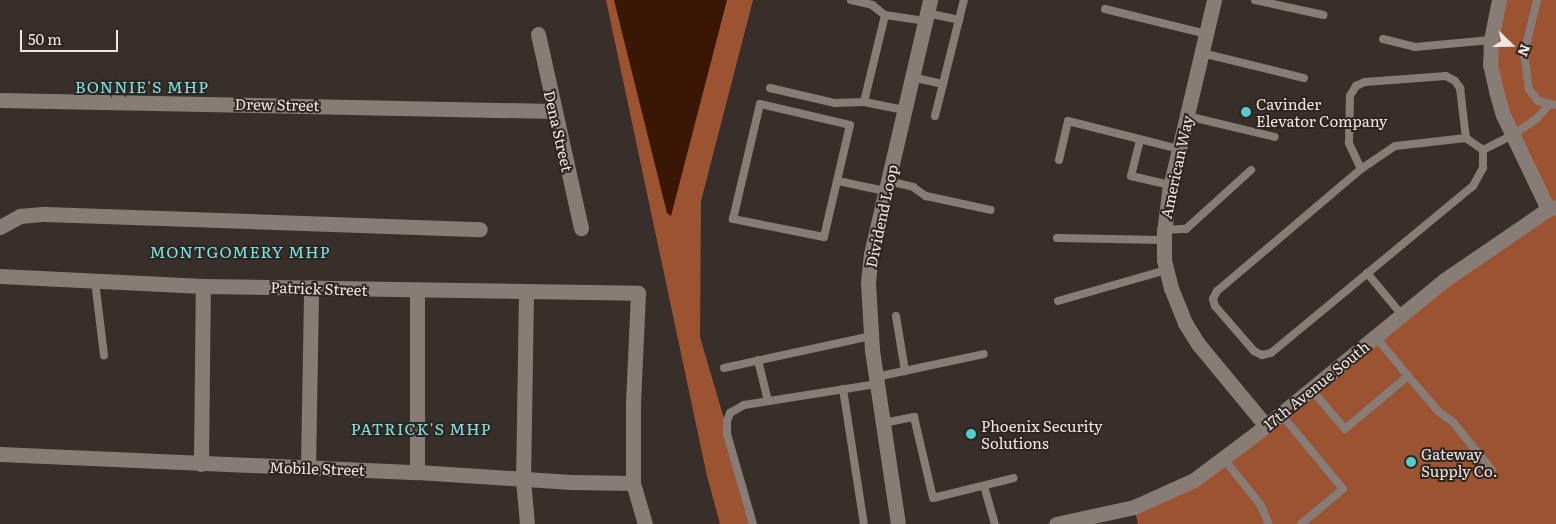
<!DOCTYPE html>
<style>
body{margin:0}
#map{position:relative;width:1556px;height:524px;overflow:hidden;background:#392f2a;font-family:Literata,serif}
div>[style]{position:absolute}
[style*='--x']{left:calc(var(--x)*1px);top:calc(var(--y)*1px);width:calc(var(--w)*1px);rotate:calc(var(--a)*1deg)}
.forest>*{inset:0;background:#9b5332}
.water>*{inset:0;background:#3a1604}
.service>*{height:8px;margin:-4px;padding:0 4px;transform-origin:4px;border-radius:4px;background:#887c76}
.minor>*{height:15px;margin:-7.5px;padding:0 7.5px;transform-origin:7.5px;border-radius:7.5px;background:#887c76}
.dots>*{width:14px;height:14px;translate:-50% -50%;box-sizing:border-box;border:2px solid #2f2520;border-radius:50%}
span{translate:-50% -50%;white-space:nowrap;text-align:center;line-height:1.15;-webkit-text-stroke:4px #2f2520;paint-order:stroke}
.poi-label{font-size:15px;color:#eee7e4}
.left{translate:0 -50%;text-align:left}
.street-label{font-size:15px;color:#eee7e4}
.neighbourhood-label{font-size:16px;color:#79e5e4;letter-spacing:1px}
.north{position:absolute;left:1486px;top:20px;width:50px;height:50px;-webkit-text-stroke:4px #2f2520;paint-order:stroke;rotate:112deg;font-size:14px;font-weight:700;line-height:20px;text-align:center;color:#eee7e4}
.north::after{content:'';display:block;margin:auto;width:18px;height:22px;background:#eee7e4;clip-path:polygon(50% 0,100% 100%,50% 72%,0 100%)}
.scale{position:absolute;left:20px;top:30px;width:98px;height:22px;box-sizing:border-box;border:2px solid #eee7e4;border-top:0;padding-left:6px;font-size:15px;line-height:18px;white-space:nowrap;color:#eee7e4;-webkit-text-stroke:4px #2f2520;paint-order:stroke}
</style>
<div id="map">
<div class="forest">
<i style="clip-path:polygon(606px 0,753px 0,701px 201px,700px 337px,755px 524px,720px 524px,707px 476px)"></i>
<i style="clip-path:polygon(1500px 0,1556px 0,1556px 524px,1138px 524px,1134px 507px,1194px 480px,1548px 209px,1490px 64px)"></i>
</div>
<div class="water">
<i style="clip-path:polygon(614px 0,727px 0,671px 216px,667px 213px)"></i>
</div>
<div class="service">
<i style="--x:851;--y:0;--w:22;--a:13"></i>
<i style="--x:872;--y:5;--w:16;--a:38"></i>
<i style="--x:885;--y:15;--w:40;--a:8.5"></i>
<i style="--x:1255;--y:0;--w:70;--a:12.4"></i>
<i style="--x:1537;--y:0;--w:56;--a:103.5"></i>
<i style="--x:1524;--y:54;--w:35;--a:82"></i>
<i style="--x:1529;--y:89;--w:15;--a:53"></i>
<i style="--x:1538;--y:101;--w:18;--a:13"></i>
<i style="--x:1105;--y:9;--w:104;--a:13.9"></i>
<i style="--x:927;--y:13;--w:33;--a:12"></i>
<i style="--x:1383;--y:39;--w:33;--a:14"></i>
<i style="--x:1415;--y:47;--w:76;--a:-5.3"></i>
<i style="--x:1202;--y:53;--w:105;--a:13.8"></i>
<i style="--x:912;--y:77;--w:32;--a:13"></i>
<i style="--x:770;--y:88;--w:67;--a:13"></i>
<i style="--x:835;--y:103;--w:29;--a:-2"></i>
<i style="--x:864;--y:102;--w:41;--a:11.3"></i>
<i style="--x:864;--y:102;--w:89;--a:-76.4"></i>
<i style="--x:760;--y:104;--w:92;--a:13.1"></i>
<i style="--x:850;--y:125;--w:115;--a:103.1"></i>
<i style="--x:824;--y:237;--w:93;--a:-168.8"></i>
<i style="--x:733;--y:219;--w:118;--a:-76.8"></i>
<i style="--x:935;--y:116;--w:120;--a:-76"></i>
<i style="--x:1187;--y:116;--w:90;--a:13.4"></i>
<i style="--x:1140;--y:140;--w:37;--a:104"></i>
<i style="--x:1131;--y:176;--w:40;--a:13"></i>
<i style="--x:1483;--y:150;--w:21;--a:-145"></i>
<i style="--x:1466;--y:138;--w:71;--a:173.6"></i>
<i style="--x:1395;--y:146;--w:41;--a:145.9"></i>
<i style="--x:1361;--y:169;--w:189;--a:139.7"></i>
<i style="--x:1217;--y:291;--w:9;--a:117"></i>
<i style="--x:1213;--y:299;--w:7;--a:74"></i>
<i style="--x:1215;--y:306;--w:60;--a:49.1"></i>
<i style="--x:1254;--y:351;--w:9;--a:27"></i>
<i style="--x:1262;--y:355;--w:9;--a:-13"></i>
<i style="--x:1271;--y:353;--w:262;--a:-39.6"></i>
<i style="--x:1473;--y:186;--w:21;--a:-61"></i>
<i style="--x:1483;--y:168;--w:18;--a:-90"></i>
<i style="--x:1483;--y:150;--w:34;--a:-27"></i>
<i style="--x:1513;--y:135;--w:29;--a:-35"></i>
<i style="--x:1537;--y:118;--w:19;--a:-47"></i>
<i style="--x:1059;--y:160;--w:40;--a:-77"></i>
<i style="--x:1068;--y:121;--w:114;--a:14.2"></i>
<i style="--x:1361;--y:169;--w:29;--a:-115"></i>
<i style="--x:1349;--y:143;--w:47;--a:-88.8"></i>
<i style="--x:1350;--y:96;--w:12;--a:-59"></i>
<i style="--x:1356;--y:86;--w:10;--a:-24"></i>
<i style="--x:1365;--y:82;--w:81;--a:-4.2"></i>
<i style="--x:1446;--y:76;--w:10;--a:29"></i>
<i style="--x:1455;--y:81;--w:9;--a:54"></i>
<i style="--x:1460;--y:88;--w:50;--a:83.2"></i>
<i style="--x:838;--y:181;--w:48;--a:12"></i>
<i style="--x:888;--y:181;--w:26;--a:13"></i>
<i style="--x:913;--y:187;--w:16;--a:35"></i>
<i style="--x:926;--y:196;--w:66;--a:12.2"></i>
<i style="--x:1164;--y:230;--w:22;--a:-3"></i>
<i style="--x:1186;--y:229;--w:88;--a:-42.2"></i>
<i style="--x:1057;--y:238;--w:107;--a:1.1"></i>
<i style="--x:1367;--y:273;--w:55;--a:50.2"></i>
<i style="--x:95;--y:281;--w:75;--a:83.1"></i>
<i style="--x:1058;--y:301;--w:112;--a:-16"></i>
<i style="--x:896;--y:316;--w:56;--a:80.7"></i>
<i style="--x:758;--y:360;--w:42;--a:76.3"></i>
<i style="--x:724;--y:368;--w:150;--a:-12.3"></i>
<i style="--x:1408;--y:376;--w:48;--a:49.3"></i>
<i style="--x:1439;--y:412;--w:16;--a:35"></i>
<i style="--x:1452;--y:421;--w:63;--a:50.8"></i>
<i style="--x:876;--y:377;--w:110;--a:-12"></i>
<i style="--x:843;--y:389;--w:137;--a:81.2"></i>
<i style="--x:1311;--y:389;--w:52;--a:49.6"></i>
<i style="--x:1345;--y:429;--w:82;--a:-40.1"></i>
<i style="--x:1408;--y:376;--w:52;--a:-129.5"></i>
<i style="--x:1281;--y:414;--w:97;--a:50.4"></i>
<i style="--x:1343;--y:489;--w:55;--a:140.2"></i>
<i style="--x:883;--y:423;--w:32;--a:-11"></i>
<i style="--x:914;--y:417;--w:83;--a:76.8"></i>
<i style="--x:933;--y:498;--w:83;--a:-13.9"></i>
<i style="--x:1223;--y:458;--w:59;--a:51.2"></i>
<i style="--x:1260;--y:504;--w:22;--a:66"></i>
<i style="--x:984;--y:486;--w:40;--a:74"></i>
<i style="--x:753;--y:524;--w:94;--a:-106.1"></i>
<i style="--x:727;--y:434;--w:13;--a:-90"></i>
<i style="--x:727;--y:421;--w:9;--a:-69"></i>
<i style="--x:730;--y:413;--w:16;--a:-30"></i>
<i style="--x:744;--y:405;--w:135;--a:-9"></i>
</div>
<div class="minor">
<i style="--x:1214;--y:0;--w:197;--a:103.2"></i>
<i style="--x:1169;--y:192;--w:38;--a:97"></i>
<i style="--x:1164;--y:230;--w:30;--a:90"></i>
<i style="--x:1164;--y:260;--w:29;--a:76"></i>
<i style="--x:1171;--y:288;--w:38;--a:68"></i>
<i style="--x:1185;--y:323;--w:26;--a:58"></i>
<i style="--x:1199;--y:345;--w:105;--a:50.4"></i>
<i style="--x:1499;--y:0;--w:41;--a:101.3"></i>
<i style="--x:1491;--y:40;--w:24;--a:92"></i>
<i style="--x:1490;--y:64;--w:28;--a:77"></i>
<i style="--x:1496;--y:91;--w:25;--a:74"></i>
<i style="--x:1503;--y:115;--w:104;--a:64.4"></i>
<i style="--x:538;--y:34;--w:199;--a:77.5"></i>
<i style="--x:0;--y:100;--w:554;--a:1.14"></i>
<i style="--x:0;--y:227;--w:23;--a:-29"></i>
<i style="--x:20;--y:216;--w:25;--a:-5"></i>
<i style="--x:45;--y:214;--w:435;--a:2"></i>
<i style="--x:0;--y:276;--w:203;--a:2.8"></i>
<i style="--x:203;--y:286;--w:435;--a:0.9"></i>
<i style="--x:638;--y:293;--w:111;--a:92.6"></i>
<i style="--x:633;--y:404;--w:79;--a:90"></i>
<i style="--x:633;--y:483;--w:43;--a:73.7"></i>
<i style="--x:526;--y:292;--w:187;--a:90.9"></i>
<i style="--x:523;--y:479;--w:45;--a:84.9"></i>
<i style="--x:0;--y:454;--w:417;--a:2.5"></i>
<i style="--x:417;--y:472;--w:154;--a:3.7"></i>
<i style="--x:571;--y:482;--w:62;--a:0.9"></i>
<i style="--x:201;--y:464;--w:178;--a:-89.4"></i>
<i style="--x:308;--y:467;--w:180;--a:-89"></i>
<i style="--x:417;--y:472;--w:181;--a:-90"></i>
<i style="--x:898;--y:524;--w:176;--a:-98.5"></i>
<i style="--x:872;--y:350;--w:68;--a:-93.4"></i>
<i style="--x:868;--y:282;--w:28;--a:-84"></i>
<i style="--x:871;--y:254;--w:261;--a:-76.9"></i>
<i style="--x:1056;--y:524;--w:80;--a:-12.3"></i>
<i style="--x:1134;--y:507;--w:66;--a:-24.2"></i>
<i style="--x:1194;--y:480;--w:90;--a:-36.9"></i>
<i style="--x:1266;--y:426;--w:229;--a:-39.3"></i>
<i style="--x:1443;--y:281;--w:127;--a:-34.4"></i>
<i style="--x:1548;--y:209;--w:8;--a:-14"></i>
</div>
<div class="dots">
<i style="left:1246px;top:112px;background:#52cdcc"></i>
<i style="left:971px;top:434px;background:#52cdcc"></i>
<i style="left:1411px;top:462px;background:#52cdcc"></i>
</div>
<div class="poi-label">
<span class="left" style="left:1256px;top:112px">Cavinder<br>Elevator Company</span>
<span class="left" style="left:981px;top:434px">Phoenix Security<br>Solutions</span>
<span class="left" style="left:1421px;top:462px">Gateway<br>Supply Co.</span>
</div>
<div class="street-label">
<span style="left:277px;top:104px;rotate:1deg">Drew Street</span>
<span style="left:559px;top:131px;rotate:77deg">Dena Street</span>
<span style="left:1176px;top:167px;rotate:-78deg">American Way</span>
<span style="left:881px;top:216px;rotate:-78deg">Dividend Loop</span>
<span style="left:319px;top:288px;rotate:2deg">Patrick Street</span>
<span style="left:1316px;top:385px;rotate:-39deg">17th Avenue South</span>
<span style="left:317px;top:468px;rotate:2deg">Mobile Street</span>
</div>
<div class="neighbourhood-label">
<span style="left:142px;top:86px">BONNIE'S MHP</span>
<span style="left:240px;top:251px">MONTGOMERY MHP</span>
<span style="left:421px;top:428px">PATRICK'S MHP</span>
</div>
<div class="north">N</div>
<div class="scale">50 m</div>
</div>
